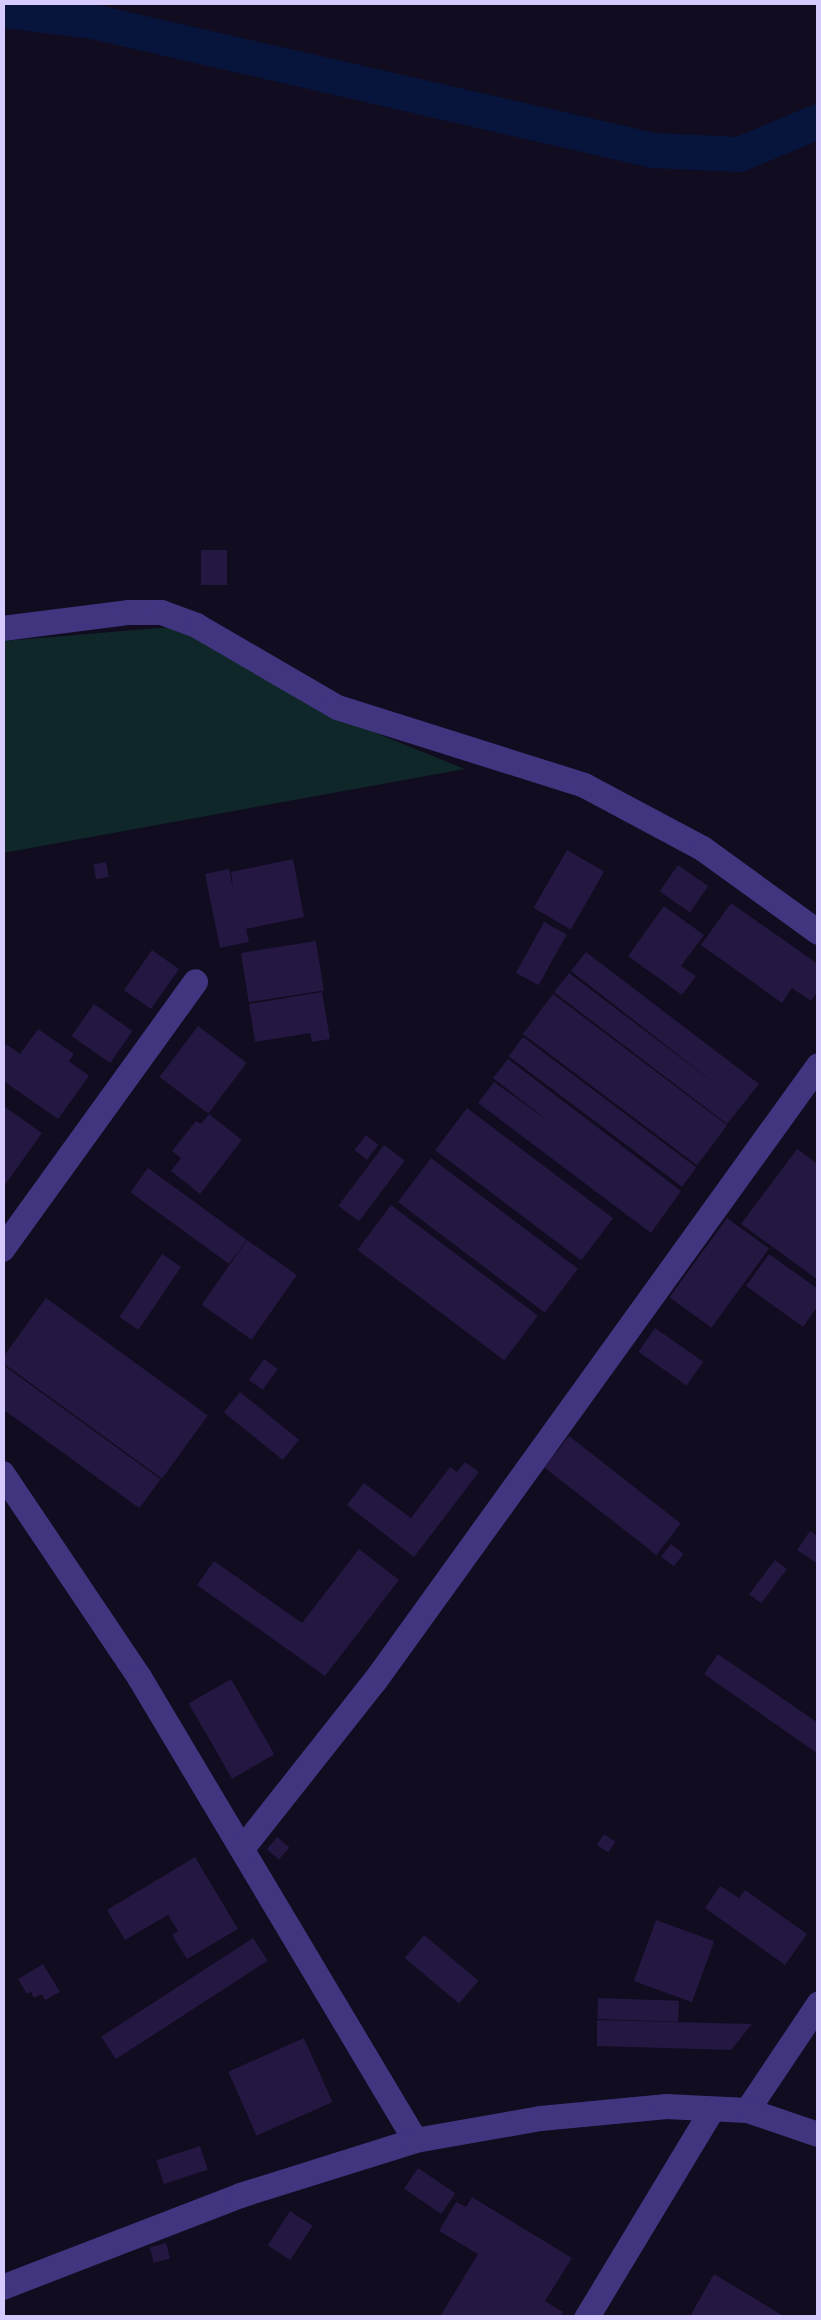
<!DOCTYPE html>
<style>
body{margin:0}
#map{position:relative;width:821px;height:2320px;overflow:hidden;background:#110c1f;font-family:Inter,sans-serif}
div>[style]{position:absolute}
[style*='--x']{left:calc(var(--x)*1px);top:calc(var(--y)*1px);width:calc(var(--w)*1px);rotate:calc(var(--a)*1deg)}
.green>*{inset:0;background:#0f2729}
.canal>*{height:35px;margin:-17.5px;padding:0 17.5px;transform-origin:17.5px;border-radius:17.5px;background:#07153d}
.building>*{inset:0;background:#241741;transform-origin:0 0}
.minor>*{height:25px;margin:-12.5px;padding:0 12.5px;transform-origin:12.5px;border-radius:12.5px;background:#413580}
span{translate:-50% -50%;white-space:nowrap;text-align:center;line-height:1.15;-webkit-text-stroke:10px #110c1f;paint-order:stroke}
.frame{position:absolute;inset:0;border:5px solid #d6caff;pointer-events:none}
</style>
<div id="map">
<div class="green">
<i style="clip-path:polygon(183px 626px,381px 735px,465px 769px,3px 853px,3px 641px)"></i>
</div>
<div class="canal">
<i style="--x:2;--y:10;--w:91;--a:7"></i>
<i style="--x:92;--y:21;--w:576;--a:12.95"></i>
<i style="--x:653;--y:150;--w:86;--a:2.7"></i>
<i style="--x:739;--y:154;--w:86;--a:-22.7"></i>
</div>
<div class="building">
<i style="left:201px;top:550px;width:26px;height:35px"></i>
<i style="left:567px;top:850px;width:43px;height:67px;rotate:30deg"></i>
<i style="clip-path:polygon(293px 859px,304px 917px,246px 929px,249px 942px,220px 948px,205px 874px,229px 869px,233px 889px,231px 872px)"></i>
<i style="left:106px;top:862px;width:15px;height:13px;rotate:79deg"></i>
<i style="left:678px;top:865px;width:37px;height:32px;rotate:35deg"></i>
<i style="clip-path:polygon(731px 903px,818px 964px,818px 991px,811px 1001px,792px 988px,782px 1003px,701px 945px)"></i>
<i style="clip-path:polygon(664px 906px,704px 935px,681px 966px,696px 976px,682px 995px,628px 956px)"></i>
<i style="left:544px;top:922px;width:26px;height:58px;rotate:29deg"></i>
<i style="left:316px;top:941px;width:50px;height:76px;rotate:81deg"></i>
<i style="left:152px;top:950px;width:33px;height:49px;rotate:35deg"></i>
<i style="clip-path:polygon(586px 952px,759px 1084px,727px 1124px,554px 992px,569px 973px,718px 1086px,571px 971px)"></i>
<i style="clip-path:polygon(322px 992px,330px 1039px,312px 1042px,310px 1033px,255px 1042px,249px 1004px)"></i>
<i style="left:553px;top:994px;width:218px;height:50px;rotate:37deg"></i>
<i style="left:94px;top:1004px;width:47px;height:39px;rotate:35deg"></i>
<i style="left:198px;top:1026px;width:61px;height:64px;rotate:37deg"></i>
<i style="clip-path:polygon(38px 1029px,74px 1054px,69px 1061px,89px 1076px,58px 1119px,2px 1080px,2px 1048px,6px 1044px,20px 1054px)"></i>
<i style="left:523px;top:1037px;width:217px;height:24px;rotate:37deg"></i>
<i style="clip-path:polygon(508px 1059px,681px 1191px,651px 1233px,478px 1103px,494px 1082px,548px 1121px,493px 1078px)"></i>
<i style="clip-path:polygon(2px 1105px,42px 1133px,2px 1189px)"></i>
<i style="left:467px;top:1108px;width:183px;height:53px;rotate:37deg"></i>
<i style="clip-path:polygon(209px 1114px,242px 1140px,200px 1194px,171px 1171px,181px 1158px,172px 1151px,196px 1121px,201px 1124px)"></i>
<i style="left:366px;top:1135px;width:16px;height:19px;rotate:38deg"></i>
<i style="left:384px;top:1145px;width:26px;height:76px;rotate:37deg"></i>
<i style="clip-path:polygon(797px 1149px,818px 1164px,818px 1280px,741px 1224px)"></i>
<i style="left:431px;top:1158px;width:184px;height:55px;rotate:37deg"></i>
<i style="left:148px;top:1168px;width:122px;height:30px;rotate:36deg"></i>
<i style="left:391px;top:1205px;width:184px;height:56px;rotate:37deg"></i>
<i style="left:727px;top:1218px;width:52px;height:98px;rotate:36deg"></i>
<i style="left:247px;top:1240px;width:61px;height:79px;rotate:35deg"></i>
<i style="left:162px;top:1254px;width:23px;height:76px;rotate:34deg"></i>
<i style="clip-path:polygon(769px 1254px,818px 1289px,818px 1306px,803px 1327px,746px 1286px)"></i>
<i style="left:46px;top:1298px;width:200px;height:78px;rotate:36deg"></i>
<i style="left:655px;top:1328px;width:59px;height:29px;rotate:35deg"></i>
<i style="left:264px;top:1359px;width:17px;height:26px;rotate:36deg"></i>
<i style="left:2px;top:1364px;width:196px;height:36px;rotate:36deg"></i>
<i style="left:240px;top:1392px;width:76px;height:26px;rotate:39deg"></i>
<i style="left:569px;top:1436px;width:142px;height:40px;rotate:38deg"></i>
<i style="clip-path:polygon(465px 1462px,479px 1472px,414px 1557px,347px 1505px,364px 1483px,411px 1518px,450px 1467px,457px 1472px)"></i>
<i style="clip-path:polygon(810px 1531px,818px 1536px,818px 1564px,797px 1550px)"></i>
<i style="left:671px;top:1544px;width:16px;height:16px;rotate:38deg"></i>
<i style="clip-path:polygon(359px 1549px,399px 1580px,325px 1676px,197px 1585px,214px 1561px,302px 1623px)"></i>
<i style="left:775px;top:1560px;width:15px;height:43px;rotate:37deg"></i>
<i style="clip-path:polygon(718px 1654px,818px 1723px,818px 1754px,704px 1674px)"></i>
<i style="left:231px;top:1679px;width:87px;height:49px;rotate:60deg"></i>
<i style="left:604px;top:1834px;width:14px;height:13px;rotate:34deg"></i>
<i style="left:277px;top:1837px;width:16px;height:16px;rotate:40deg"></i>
<i style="clip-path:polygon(195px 1857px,238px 1929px,187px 1959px,172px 1935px,178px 1931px,168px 1915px,125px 1940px,107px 1910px)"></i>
<i style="clip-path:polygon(720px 1886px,739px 1898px,745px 1890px,807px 1934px,785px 1965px,705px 1908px)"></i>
<i style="left:656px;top:1920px;width:62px;height:65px;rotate:20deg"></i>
<i style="left:424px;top:1935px;width:71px;height:30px;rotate:40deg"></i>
<i style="left:253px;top:1938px;width:27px;height:181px;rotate:57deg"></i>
<i style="clip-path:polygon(43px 1964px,60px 1992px,45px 2000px,42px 1994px,34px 1998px,31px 1992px,27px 1994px,18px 1979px)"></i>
<i style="left:598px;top:1998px;width:81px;height:21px;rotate:2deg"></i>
<i style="clip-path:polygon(597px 2020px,752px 2024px,731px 2050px,597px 2046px)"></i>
<i style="left:304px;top:2038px;width:70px;height:83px;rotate:66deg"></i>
<i style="left:200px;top:2146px;width:25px;height:46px;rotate:72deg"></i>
<i style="left:418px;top:2168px;width:45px;height:25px;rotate:34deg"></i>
<i style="clip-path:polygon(472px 2197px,572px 2258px,545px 2301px,563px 2312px,559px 2318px,439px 2318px,478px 2254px,439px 2231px,456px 2202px,466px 2207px)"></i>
<i style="left:290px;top:2211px;width:27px;height:41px;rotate:33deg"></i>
<i style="left:166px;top:2243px;width:16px;height:17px;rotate:75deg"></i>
<i style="clip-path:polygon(714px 2274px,787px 2318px,689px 2318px)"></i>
</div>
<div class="minor">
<i style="--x:2;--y:628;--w:128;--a:-7.2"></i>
<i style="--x:129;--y:612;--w:32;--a:0"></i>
<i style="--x:161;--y:612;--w:37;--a:20"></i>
<i style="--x:196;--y:625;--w:163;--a:30.2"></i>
<i style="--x:337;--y:707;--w:259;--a:17.5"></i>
<i style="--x:584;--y:785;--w:134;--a:28.1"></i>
<i style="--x:702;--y:848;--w:143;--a:35.9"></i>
<i style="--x:2;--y:1249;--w:330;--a:-54.2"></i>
<i style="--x:2;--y:1473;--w:246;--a:56.1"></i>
<i style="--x:139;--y:1677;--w:539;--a:59.2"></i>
<i style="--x:243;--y:1847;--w:213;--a:-51.7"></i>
<i style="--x:375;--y:1680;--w:758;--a:-54.23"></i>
<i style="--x:747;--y:2110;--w:128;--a:-56.2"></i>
<i style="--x:2;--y:2287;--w:255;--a:-21.1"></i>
<i style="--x:240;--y:2195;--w:183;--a:-17.4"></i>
<i style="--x:415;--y:2140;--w:127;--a:-10"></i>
<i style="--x:540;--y:2118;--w:127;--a:-5.4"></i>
<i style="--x:666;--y:2106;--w:81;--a:2.8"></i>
<i style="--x:747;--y:2110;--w:75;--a:18.7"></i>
<i style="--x:586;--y:2318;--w:244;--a:-58.9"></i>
</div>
<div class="frame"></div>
</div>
